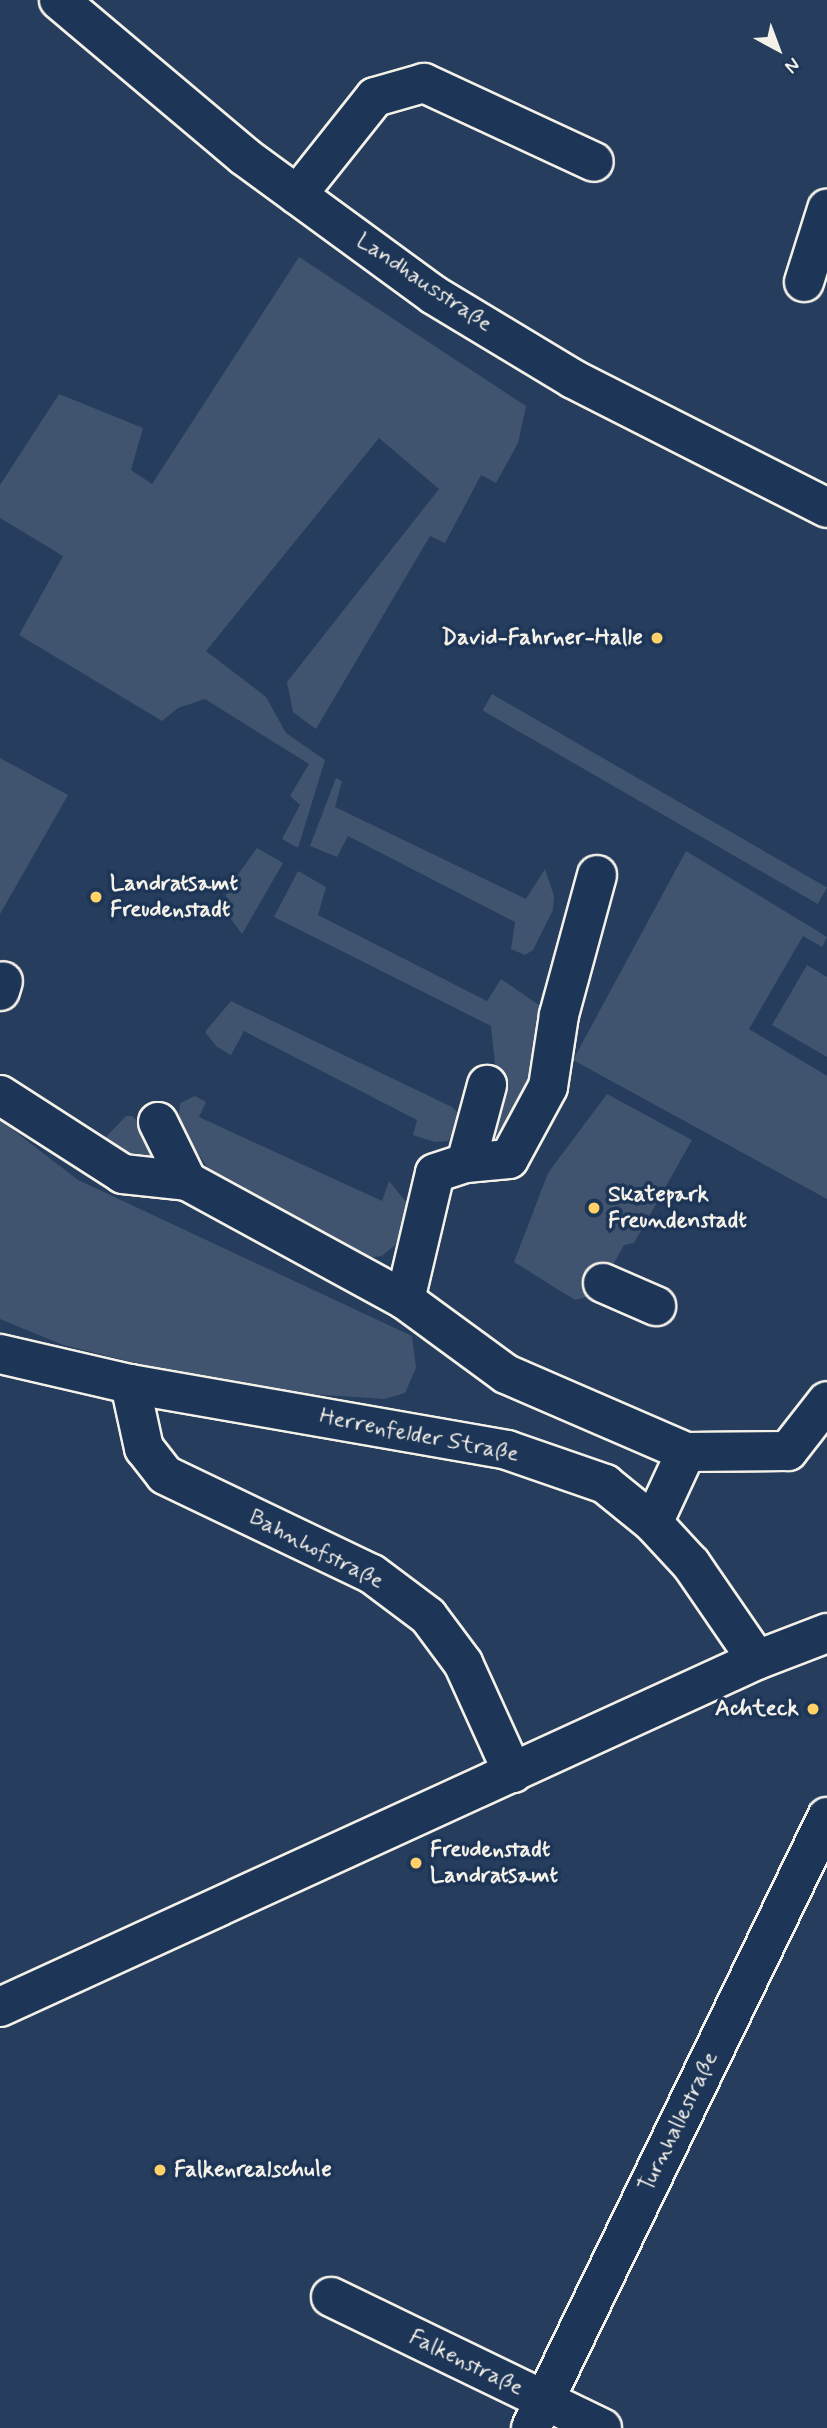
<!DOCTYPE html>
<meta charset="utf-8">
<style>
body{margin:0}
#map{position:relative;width:827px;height:2428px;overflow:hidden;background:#263d5d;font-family:Mynerve,sans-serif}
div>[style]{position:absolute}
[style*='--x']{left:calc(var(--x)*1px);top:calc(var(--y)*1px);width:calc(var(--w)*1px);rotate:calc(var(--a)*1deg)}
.green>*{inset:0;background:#40546f;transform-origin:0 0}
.roads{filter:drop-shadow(2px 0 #f4f1e8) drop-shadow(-2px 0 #f4f1e8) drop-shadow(0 2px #f4f1e8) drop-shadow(0 -2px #f4f1e8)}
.minor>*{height:38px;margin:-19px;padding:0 19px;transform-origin:19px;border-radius:19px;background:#1d3557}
.dots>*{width:19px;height:19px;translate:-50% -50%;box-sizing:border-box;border:4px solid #1d3557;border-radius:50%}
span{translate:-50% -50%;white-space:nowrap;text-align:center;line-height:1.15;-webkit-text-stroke:7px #1d3557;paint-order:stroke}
.street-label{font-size:23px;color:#f4f1e8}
.poi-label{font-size:23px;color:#f4f1e8;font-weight:700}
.right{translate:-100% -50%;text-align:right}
.left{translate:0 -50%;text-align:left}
.north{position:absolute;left:743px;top:14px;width:70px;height:70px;-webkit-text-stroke:5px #1d3557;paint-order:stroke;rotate:139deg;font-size:19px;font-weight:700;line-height:28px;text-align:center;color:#f4f1e8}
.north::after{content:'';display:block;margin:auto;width:24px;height:32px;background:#f4f1e8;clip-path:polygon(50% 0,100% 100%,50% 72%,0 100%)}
</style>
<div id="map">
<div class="green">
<i style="clip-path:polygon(299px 257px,526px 406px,518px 443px,496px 483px,481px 475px,445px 543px,430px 536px,316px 729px,293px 712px,287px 682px,439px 489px,379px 438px,206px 651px,266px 697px,286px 733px,325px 760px,298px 848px,282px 839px,300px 805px,290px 796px,309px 764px,205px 699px,178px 708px,162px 721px,19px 635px,63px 556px,0 518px,0 485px,59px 394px,143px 428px,131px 470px,152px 484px)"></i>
<i style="left:492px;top:694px;width:387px;height:19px;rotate:30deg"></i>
<i style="clip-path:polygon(0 758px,68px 795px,0 914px)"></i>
<i style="clip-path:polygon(336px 778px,342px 781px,335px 807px,526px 899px,545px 869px,554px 896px,553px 910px,533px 950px,525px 955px,511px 949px,515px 922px,348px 836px,337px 857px,310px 846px)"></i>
<i style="clip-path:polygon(257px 848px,283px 863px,242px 934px,227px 914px,226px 891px)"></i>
<i style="clip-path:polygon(686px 851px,827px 937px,822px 947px,803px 936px,749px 1029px,827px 1076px,827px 1199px,573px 1060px)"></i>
<i style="clip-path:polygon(298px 871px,326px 887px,318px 915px,487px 1001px,501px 979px,552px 1014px,549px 1046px,496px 1148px,486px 1141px,485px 1126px,495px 1064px,491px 1026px,274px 917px)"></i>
<i style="clip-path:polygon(807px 965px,827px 977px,827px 1057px,772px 1025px)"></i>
<i style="clip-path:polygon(231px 1001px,452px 1107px,461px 1116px,448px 1141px,435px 1142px,413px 1135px,417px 1120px,244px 1031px,231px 1055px,217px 1047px,205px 1032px)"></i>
<i style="clip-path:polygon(607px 1094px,692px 1140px,634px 1243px,624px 1245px,597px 1294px,575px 1300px,514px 1262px,548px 1173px)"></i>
<i style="clip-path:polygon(195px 1096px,206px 1102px,199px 1117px,382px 1201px,389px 1181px,406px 1202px,407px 1213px,395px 1245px,382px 1256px,364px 1258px,215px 1178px,178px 1125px,180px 1103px)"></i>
<i style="clip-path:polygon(126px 1116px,132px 1116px,145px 1128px,159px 1169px,105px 1146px,105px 1138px)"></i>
<i style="clip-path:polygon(0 1120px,78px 1180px,412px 1336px,416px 1368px,405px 1393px,384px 1399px,311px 1394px,148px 1366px,63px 1345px,0 1319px)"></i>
</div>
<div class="roads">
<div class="minor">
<i style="--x:59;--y:0;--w:242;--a:40.1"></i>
<i style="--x:244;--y:156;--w:235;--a:36.2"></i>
<i style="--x:434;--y:295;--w:162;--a:31.1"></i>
<i style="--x:573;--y:379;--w:285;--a:26.9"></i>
<i style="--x:297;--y:195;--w:125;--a:-51.5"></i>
<i style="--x:375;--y:97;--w:51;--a:-15.9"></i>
<i style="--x:424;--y:83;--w:187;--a:24.9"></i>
<i style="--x:804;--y:282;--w:77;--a:-72.5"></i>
<i style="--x:0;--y:991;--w:10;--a:-73"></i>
<i style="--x:0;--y:1095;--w:146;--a:32.7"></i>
<i style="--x:123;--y:1174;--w:64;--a:6.2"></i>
<i style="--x:158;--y:1122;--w:66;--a:63.8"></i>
<i style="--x:187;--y:1181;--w:248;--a:28.6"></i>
<i style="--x:405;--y:1300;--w:125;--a:36.2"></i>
<i style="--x:506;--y:1374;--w:196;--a:23.4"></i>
<i style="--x:686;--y:1452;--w:78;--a:114.9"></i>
<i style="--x:466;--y:1163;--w:43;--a:-5.3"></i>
<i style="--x:509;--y:1159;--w:82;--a:-61.6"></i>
<i style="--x:548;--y:1087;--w:73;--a:-81.3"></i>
<i style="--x:559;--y:1015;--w:145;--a:-74.8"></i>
<i style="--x:603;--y:1283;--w:58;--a:23.5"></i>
<i style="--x:405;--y:1300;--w:130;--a:-76.7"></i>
<i style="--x:435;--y:1173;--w:33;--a:-18"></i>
<i style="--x:466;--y:1163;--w:81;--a:-74.9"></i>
<i style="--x:0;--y:1354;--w:133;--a:13"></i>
<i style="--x:130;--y:1384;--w:383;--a:9.9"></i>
<i style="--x:507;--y:1450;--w:104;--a:19.1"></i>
<i style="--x:605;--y:1484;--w:62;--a:39.1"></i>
<i style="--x:653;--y:1523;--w:56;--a:47.2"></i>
<i style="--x:691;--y:1564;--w:116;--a:55.5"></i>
<i style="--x:130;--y:1384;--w:66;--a:77.7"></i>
<i style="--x:144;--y:1448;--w:34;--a:52"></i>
<i style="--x:165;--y:1475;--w:229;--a:25.6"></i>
<i style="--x:372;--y:1574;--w:70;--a:36.9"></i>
<i style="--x:428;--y:1616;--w:59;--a:53.3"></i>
<i style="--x:463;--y:1663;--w:121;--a:65.6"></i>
<i style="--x:686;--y:1452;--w:102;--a:-0.6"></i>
<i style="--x:788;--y:1451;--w:63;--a:-52"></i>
<i style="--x:0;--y:2007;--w:833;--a:-24.63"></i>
<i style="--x:757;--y:1660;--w:75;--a:-21.1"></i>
<i style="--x:331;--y:2297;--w:301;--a:25.8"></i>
<i style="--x:531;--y:2428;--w:679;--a:-64.15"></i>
</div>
</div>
<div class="dots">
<i style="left:657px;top:638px;background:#ffd166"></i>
<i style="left:96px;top:897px;background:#ffd166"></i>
<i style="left:594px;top:1208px;background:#ffd166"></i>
<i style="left:813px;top:1709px;background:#ffd166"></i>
<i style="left:416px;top:1863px;background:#ffd166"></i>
<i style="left:160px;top:2170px;background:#ffd166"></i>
</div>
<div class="street-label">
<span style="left:424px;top:283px;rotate:34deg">Landhausstraße</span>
<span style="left:419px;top:1436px;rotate:11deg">Herrenfelder Straße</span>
<span style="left:316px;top:1550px;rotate:27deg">Bahnhofstraße</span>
<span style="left:679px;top:2122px;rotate:-64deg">Turnhallestraße</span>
<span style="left:466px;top:2363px;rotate:26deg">Falkenstraße</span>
</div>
<div class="poi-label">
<span class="right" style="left:643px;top:638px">David-Fahrner-Halle</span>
<span class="left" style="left:110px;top:897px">Landratsamt<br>Freudenstadt</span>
<span class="left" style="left:608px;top:1208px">Skatepark<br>Freundenstadt</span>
<span class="right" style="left:799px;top:1709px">Achteck</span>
<span class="left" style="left:430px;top:1863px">Freudenstadt<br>Landratsamt</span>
<span class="left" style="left:174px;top:2170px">Falkenrealschule</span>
</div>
<div class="north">N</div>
</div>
